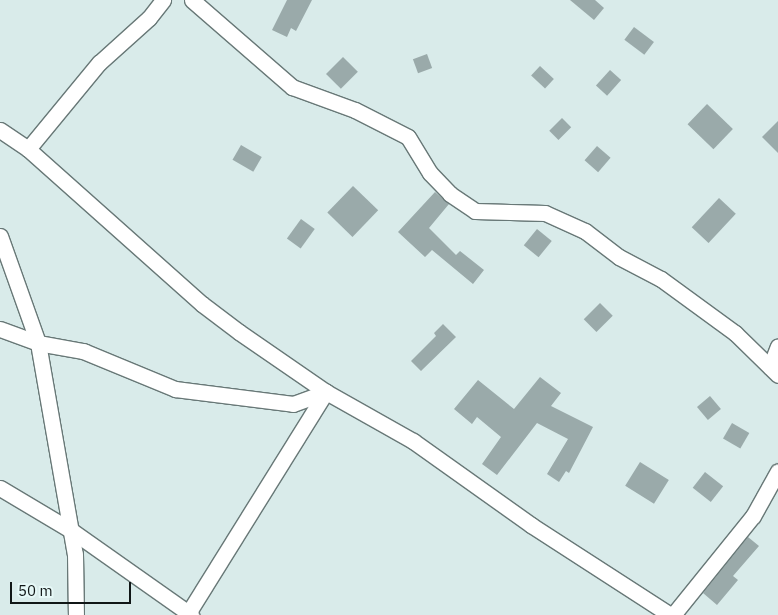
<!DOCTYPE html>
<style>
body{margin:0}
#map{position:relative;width:778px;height:615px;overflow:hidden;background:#d9ebea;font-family:"IBM Plex Sans",sans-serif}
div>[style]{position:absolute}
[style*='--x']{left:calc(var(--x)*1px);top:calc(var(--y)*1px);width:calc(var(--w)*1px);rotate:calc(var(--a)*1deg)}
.building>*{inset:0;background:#9aaaaa;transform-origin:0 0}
.roads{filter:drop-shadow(1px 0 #687877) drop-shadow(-1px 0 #687877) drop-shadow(0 1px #687877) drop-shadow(0 -1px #687877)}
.street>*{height:15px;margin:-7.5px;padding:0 7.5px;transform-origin:7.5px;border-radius:7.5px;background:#fff}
span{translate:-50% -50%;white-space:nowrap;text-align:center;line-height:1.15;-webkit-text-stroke:4.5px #e6f8f7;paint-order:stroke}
.scale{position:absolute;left:10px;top:582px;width:121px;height:22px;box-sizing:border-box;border:2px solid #101616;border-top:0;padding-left:6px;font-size:15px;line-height:18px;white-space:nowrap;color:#101616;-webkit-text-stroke:4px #e6f8f7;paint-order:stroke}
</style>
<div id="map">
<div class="building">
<i style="clip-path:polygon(287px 0,312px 0,296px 31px,291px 28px,287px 37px,272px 30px)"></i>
<i style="clip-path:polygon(570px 0,595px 0,604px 8px,594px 20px)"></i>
<i style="left:634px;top:27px;width:25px;height:16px;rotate:37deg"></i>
<i style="left:427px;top:54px;width:15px;height:15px;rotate:70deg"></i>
<i style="left:343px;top:57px;width:21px;height:24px;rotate:45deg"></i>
<i style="left:540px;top:66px;width:19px;height:13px;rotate:43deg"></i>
<i style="left:610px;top:70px;width:15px;height:21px;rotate:42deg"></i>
<i style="left:707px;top:104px;width:36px;height:28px;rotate:44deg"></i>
<i style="left:562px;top:118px;width:13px;height:18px;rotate:45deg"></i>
<i style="clip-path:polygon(778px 121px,778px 153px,762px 137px)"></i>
<i style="left:241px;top:145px;width:24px;height:17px;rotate:30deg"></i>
<i style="left:597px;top:146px;width:18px;height:19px;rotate:41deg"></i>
<i style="left:353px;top:186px;width:35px;height:37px;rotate:44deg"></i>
<i style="clip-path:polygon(435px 192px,449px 204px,429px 228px,456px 255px,460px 251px,484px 270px,473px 284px,432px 250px,425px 257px,398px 232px)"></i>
<i style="left:719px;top:198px;width:23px;height:40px;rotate:43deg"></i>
<i style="left:301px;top:219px;width:17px;height:24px;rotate:36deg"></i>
<i style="left:537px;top:229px;width:19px;height:21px;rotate:39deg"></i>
<i style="left:600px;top:303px;width:18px;height:23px;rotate:45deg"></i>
<i style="clip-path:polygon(443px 324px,456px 337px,421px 371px,411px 361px,436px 336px,434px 333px)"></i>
<i style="clip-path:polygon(540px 377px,561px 393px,551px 406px,593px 427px,569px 473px,566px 471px,559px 482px,547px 474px,568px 439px,537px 423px,497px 475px,482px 464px,501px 437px,477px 417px,472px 424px,454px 409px,478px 380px,514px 409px)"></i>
<i style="left:710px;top:396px;width:17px;height:17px;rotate:50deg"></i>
<i style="left:732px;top:423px;width:20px;height:18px;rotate:30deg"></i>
<i style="left:640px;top:462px;width:34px;height:28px;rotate:32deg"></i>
<i style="left:705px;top:472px;width:23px;height:20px;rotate:38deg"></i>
<i style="clip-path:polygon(748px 537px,759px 546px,733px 576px,738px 580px,717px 605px,703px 593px)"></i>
</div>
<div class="roads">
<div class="street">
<i style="--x:192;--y:0;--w:133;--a:41"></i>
<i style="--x:292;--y:87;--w:67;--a:20.1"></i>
<i style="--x:355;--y:110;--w:59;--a:27"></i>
<i style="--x:408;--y:137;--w:42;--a:58.6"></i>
<i style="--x:430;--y:173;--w:29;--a:46"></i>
<i style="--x:450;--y:194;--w:30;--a:34"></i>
<i style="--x:475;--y:211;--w:70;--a:1.6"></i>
<i style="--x:545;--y:213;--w:44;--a:24.2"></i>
<i style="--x:585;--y:231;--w:43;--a:37.4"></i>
<i style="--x:619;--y:257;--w:47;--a:27.6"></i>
<i style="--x:661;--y:279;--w:92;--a:36.1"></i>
<i style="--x:735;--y:333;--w:60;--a:44.3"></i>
<i style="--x:0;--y:130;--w:34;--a:34"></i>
<i style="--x:28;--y:149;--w:233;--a:41.7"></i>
<i style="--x:202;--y:304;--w:46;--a:37.1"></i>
<i style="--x:239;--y:332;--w:106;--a:34.6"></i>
<i style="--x:326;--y:392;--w:100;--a:29.4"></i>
<i style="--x:413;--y:441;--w:145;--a:35.4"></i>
<i style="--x:531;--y:525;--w:166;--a:32.9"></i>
<i style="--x:28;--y:149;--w:112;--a:-50.5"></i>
<i style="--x:99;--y:63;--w:67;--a:-42"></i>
<i style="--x:149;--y:18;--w:23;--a:-52"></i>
<i style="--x:0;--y:236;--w:114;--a:70.4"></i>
<i style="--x:38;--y:343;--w:214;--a:80.1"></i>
<i style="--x:75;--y:554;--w:61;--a:89.1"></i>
<i style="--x:0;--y:329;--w:40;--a:20.2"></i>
<i style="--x:38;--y:343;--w:46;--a:10.1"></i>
<i style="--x:83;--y:351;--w:100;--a:22.4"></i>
<i style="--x:175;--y:389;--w:119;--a:7.2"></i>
<i style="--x:293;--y:404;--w:35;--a:-20"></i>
<i style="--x:770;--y:367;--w:22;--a:-69"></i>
<i style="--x:0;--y:488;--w:84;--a:30.8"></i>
<i style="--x:72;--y:531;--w:146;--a:35.2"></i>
<i style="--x:187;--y:615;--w:263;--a:-58.1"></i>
<i style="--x:673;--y:615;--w:127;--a:-51.1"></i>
<i style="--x:753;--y:516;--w:51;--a:-60.9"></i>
</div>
</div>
<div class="scale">50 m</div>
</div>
